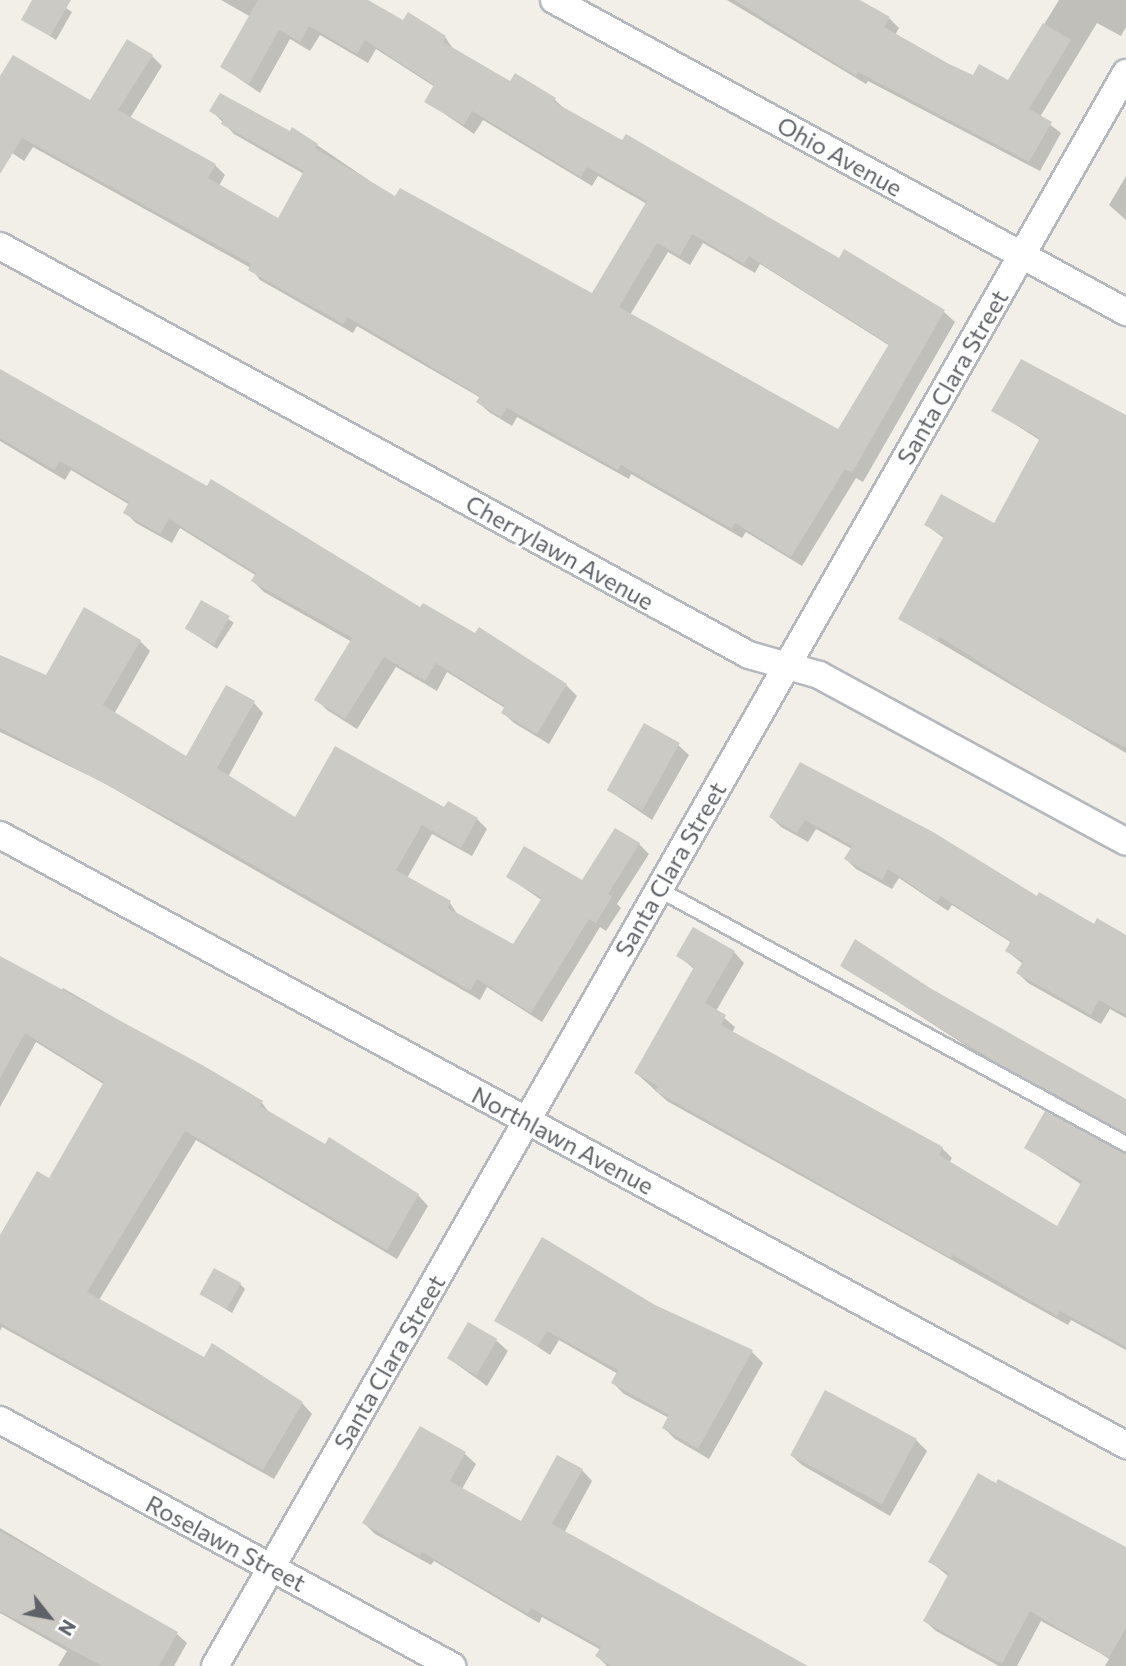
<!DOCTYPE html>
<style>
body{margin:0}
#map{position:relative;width:1126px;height:1666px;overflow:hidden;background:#f1efe8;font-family:Commissioner,sans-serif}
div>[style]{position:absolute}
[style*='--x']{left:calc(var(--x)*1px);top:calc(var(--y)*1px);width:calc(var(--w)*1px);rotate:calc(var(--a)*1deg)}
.shadow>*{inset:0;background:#0003;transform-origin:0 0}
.building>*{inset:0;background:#cccac5;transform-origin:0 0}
.roads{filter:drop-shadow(2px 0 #b5b8bc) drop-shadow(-2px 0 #b5b8bc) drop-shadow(0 2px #b5b8bc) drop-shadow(0 -2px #b5b8bc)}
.service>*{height:14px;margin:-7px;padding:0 7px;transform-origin:7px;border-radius:7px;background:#fff}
.minor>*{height:26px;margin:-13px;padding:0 13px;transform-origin:13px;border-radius:13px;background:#fff}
span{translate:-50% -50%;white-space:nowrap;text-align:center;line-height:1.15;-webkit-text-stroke:5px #fff;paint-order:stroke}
.street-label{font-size:24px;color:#5f6368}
.north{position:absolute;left:14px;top:1582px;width:70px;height:70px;-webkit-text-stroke:5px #fff;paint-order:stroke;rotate:121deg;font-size:19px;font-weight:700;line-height:28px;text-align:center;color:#5f6368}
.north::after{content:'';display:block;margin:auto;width:24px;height:32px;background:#5f6368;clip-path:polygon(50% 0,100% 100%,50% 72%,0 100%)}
</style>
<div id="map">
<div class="shadow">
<i style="clip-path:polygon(34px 0,54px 0,72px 12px,56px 40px,23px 19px)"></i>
<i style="clip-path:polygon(evenodd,221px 0,365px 0,403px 22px,445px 37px,454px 50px,510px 84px,555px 100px,566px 110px,840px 260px,845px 251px,944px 312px,955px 322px,863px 482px,856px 478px,802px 566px,746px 532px,742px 538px,631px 474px,629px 479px,517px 417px,512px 426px,489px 412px,478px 402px,481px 398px,429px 368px,357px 326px,353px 333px,260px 280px,251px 268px,33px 147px,24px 161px,0 145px,0 79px,90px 103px,152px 56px,162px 66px,130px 118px,215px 165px,225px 175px,219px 186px,278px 220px,304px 174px,234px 134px,212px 111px,317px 145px,395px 198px,592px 295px,647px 204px,598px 176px,592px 186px,483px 120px,474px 134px,427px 102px,435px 87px,376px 49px,368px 63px,320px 35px,310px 51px,290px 39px,260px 93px,222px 67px,251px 17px,221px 0,703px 243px,755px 273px,760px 264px,890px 346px,839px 431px,630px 315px,668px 252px,690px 265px,703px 243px)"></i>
<i style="clip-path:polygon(727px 0,857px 0,889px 18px,899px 28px,895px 35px,973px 78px,1008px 83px,1059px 0,1126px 0,1126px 27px,1121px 36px,1097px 23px,1040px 117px,1061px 133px,1040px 171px,868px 81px,866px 84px)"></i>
<i style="clip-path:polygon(1126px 176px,1126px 220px,1109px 205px)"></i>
<i style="clip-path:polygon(0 370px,421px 609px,566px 685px,577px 696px,549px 744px,514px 723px,503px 713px,505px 708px,447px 672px,437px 691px,396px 667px,357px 729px,327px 710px,316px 699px,352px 642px,264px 592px,253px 581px,257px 576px,180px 528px,172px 543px,136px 523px,125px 512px,130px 505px,71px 470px,65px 480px,0 441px)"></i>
<i style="clip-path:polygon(994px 411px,1126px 417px,1126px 753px,900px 619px,945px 539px,926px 525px,994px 525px,1041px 441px)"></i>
<i style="left:202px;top:602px;width:38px;height:31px;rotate:33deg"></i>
<i style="clip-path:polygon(140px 641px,150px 651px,114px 714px,186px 759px,254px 703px,263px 713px,228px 777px,296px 820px,445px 809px,477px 819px,487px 829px,472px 856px,432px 834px,407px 878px,450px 903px,458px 915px,514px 946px,543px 901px,508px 877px,582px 883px,639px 844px,649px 854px,617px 904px,621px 908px,606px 931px,600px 927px,542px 1022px,487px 987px,480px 1000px,104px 783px,0 732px,0 657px,47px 678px)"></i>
<i style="clip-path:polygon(678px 745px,689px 755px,652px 820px,608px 790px)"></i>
<i style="clip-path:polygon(800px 764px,1038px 898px,1040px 895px,1126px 941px,1126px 1018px,1110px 1009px,1101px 1024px,1028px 983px,1018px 973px,1023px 964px,1007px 951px,1012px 943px,952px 905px,948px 911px,899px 878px,892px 889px,856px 869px,846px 859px,852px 849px,816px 829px,808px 842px,781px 827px,771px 817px)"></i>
<i style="clip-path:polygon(734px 952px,744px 963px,716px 1011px,735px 1027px,732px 1033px,942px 1148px,952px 1158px,949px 1163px,1058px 1228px,1082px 1185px,1026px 1148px,1126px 1153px,1126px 1350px,1071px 1320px,1068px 1325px,667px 1101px,636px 1073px,695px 970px,679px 956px)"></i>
<i style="clip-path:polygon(0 963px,61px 993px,63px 988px,262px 1103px,271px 1115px,418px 1195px,428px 1206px,397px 1259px,196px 1140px,99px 1300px,205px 1360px,302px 1403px,312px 1414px,274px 1479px,2px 1327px,0 1331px,0 1238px,50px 1181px,105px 1085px,36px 1042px,0 1107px)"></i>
<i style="clip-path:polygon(842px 966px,930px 990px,1126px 1101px,1126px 1137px,1009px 1073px)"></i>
<i style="clip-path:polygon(240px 1284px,245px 1289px,232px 1313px,201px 1294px)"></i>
<i style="clip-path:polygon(654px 1306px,752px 1352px,763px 1363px,709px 1459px,675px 1439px,664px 1428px,669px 1418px,624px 1394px,613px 1383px,618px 1374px,559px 1340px,550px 1355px,497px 1320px)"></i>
<i style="clip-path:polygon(497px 1341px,508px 1351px,487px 1386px,448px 1358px)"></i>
<i style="clip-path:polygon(826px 1392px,916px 1440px,927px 1451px,890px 1516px,802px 1465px,791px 1455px)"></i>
<i style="clip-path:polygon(465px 1454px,476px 1464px,462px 1489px,521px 1523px,582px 1470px,592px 1481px,564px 1533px,806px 1666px,607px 1666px,597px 1656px,601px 1650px,542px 1617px,539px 1623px,434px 1561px,431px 1565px,375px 1534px,364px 1523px)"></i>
<i style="clip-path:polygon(978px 1475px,1126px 1549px,1126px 1666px,1105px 1666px,1109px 1659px,1100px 1653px,1041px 1621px,1017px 1666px,999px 1666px,936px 1631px,925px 1621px,949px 1577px,930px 1561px)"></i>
<i style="clip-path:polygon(0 1528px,177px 1634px,187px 1643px,174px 1666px,58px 1666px,67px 1651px,0 1613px)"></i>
</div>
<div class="building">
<i style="clip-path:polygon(32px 0,71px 0,50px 36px,21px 20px)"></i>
<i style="clip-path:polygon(evenodd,258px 0,368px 0,403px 20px,408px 12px,446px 36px,443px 42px,510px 81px,515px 73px,556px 98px,554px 102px,622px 140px,626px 134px,839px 258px,844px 249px,945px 310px,852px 473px,845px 469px,791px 557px,735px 523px,732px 529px,621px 465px,618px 470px,507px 408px,501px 417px,476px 402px,480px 396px,417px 358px,347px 317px,343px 324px,248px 270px,251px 264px,22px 138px,0 174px,0 76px,13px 55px,90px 100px,127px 39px,153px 55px,118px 110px,216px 164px,208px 178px,278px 218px,304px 171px,221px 124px,223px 120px,209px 111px,220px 93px,290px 131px,292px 127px,318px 144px,315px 148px,395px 196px,400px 188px,592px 293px,647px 201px,587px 167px,581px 177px,472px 111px,464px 125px,424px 102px,434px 85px,365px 40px,357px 54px,309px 26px,300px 42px,279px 30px,249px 84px,220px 67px,258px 0,692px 234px,744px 264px,749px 256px,889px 344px,838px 429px,619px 307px,657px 243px,680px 256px,692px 234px)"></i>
<i style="clip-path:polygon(734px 0,860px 0,890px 17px,884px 27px,949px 64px,973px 75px,979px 64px,1008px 80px,1043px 23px,1071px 40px,1029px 109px,1052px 122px,1029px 162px,858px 72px,856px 76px)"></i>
<i style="clip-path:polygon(1021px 359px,1126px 415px,1126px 748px,1066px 717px,940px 637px,937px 641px,898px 619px,944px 536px,924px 525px,941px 494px,994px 523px,1040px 438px,991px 411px)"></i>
<i style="clip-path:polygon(0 369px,207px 486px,211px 479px,420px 607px,423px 603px,475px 633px,479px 627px,567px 684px,537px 734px,501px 713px,505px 706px,436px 663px,425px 681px,384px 657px,345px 719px,314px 700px,352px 638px,251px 581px,256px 573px,169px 519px,160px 534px,123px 513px,129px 502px,60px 461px,54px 470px,0 438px)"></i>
<i style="left:201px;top:600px;width:33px;height:33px;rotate:29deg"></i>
<i style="clip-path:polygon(84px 607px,141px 640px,103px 705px,186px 756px,226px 685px,255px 701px,217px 768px,295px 817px,335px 746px,444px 807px,448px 801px,478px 818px,461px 848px,422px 825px,396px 870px,451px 901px,448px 908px,513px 944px,542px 898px,506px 877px,524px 846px,582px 880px,615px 828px,640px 843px,608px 894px,612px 897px,596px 923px,589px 919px,531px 1013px,477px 979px,470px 991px,201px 835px,0 728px,0 655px,46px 675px)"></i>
<i style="left:644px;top:723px;width:41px;height:77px;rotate:29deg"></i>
<i style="clip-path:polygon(800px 762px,933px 832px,1037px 896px,1039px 892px,1094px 924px,1097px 918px,1126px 935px,1126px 1015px,1099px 1000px,1091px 1015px,1016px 973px,1023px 961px,1005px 951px,1011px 941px,941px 896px,937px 902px,888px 869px,882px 880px,844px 859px,852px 846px,805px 820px,797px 833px,769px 817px)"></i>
<i style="clip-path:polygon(693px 927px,735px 951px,705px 1003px,726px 1015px,721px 1025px,943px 1147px,939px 1155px,1057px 1226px,1082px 1181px,1024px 1148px,1045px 1111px,1126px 1154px,1126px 1347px,1060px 1311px,1057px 1316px,953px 1255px,951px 1258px,655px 1091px,658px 1086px,634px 1073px,694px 967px,676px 956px)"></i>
<i style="clip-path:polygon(855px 939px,930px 988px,1126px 1099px,1126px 1133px,997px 1063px,840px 966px)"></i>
<i style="clip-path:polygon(0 956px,204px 1066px,263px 1101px,260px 1106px,325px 1144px,329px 1137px,419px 1194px,387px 1250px,185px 1131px,87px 1292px,204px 1357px,212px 1343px,303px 1402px,263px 1470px,0 1323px,0 1235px,37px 1171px,49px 1178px,104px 1082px,25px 1033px,0 1078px)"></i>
<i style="clip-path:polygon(542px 1237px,655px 1305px,753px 1350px,698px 1449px,662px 1428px,669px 1415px,611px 1383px,618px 1370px,547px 1331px,538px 1346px,494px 1321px)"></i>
<i style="left:214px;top:1268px;width:31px;height:30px;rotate:29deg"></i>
<i style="left:468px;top:1322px;width:34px;height:42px;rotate:30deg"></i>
<i style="left:825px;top:1390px;width:104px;height:74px;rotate:28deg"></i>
<i style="clip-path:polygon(420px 1426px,466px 1452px,450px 1481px,521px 1521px,557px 1455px,583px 1469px,552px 1524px,808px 1666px,611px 1666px,595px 1656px,601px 1647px,531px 1608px,528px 1614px,422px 1552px,420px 1556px,362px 1523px)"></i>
<i style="clip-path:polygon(978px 1473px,996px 1483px,998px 1479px,1126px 1547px,1126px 1628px,1109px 1658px,1030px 1611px,1002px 1664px,923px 1621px,949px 1573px,928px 1562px)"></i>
<i style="clip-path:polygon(0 1531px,178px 1632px,159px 1666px,102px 1666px,0 1611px)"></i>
</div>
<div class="roads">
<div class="service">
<i style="--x:658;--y:889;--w:533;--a:28.58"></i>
</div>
<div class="minor">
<i style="--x:554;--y:0;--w:652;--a:28.61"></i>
<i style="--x:0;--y:246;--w:853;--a:28.64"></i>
<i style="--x:749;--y:655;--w:73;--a:15.9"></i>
<i style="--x:819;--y:675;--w:349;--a:28.5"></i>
<i style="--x:0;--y:835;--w:1281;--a:28.45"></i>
<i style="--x:0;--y:1420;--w:515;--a:28.56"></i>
<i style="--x:215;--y:1666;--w:1835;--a:-60.24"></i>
</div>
</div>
<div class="street-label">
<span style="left:840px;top:156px;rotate:29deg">Ohio Avenue</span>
<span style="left:952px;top:377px;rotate:-60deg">Santa Clara Street</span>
<span style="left:560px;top:552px;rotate:29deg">Cherrylawn Avenue</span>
<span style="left:670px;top:869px;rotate:-60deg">Santa Clara Street</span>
<span style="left:563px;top:1140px;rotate:28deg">Northlawn Avenue</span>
<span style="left:389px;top:1362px;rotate:-60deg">Santa Clara Street</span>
<span style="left:226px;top:1543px;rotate:28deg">Roselawn Street</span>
</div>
<div class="north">N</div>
</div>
